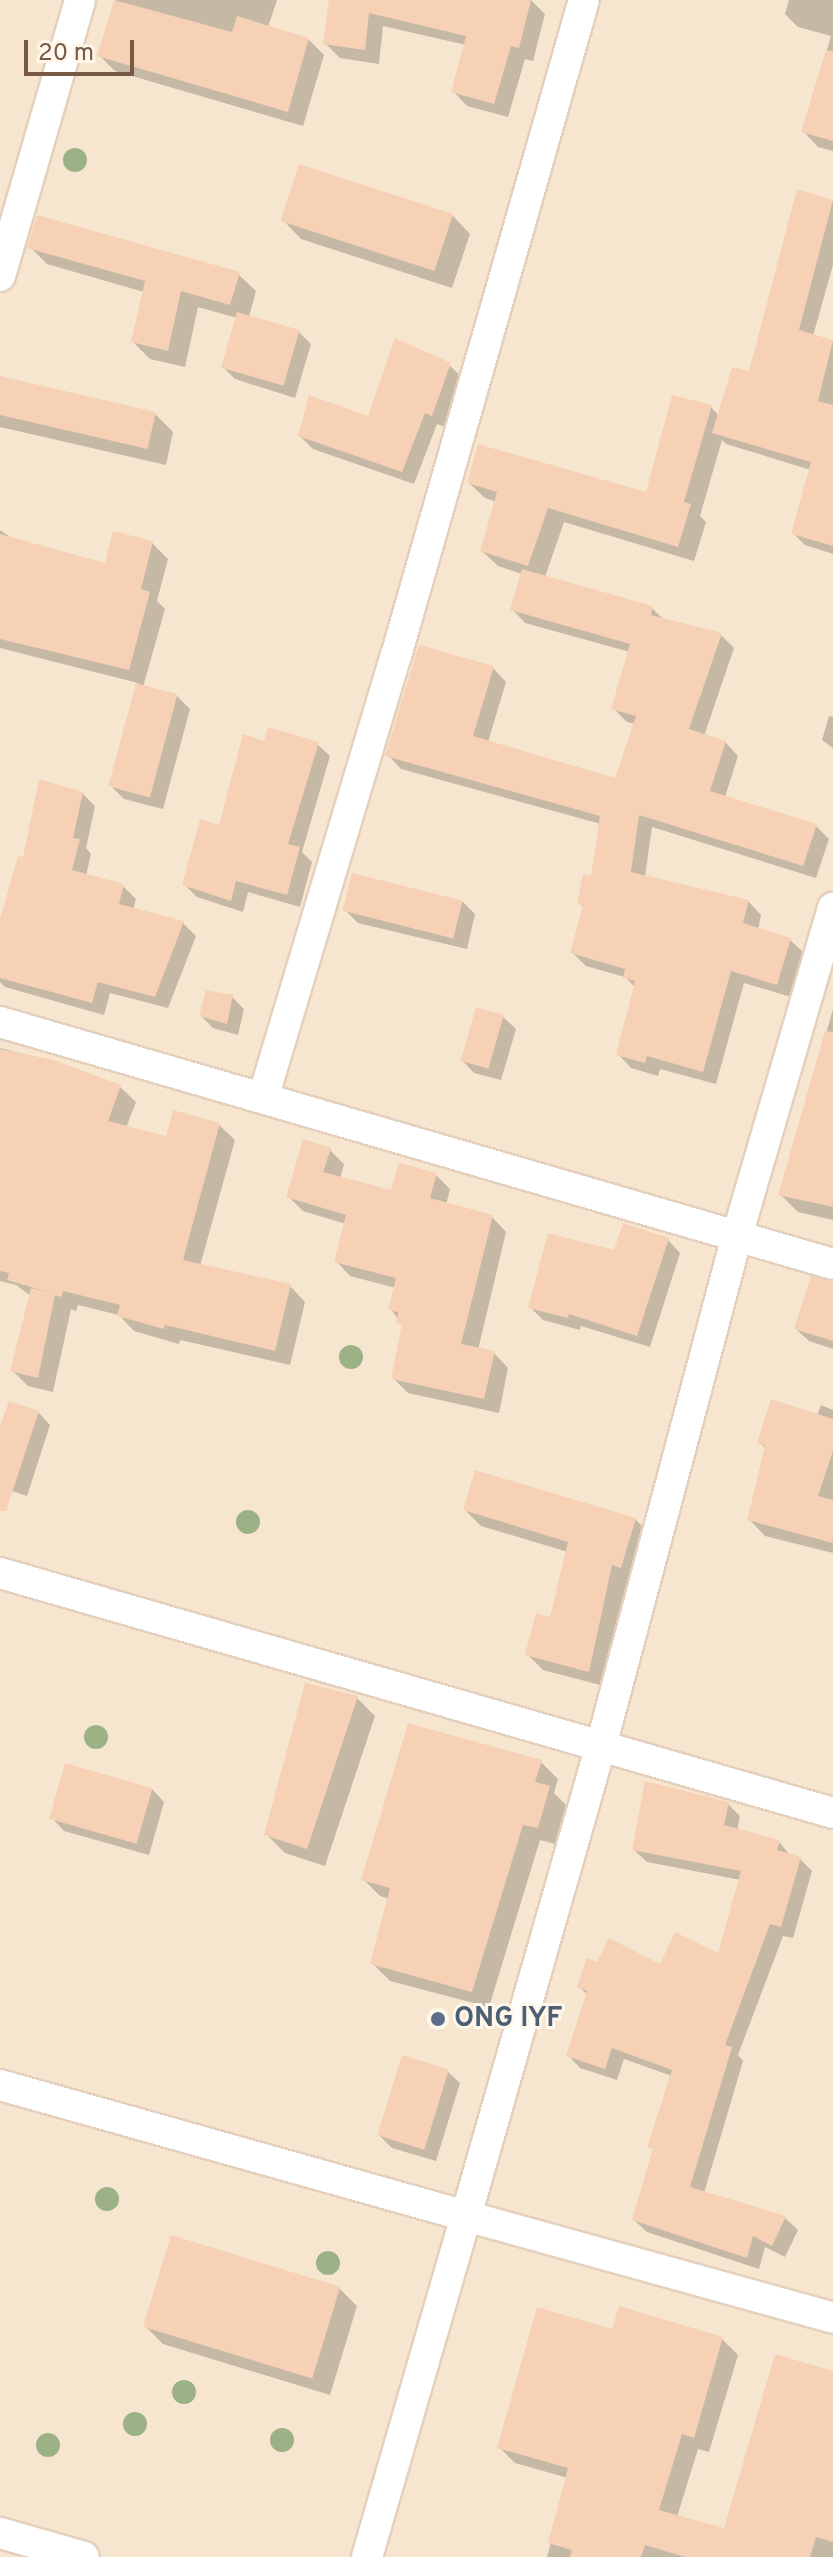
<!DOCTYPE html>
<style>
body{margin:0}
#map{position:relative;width:833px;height:2557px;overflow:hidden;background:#fef4e2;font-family:Overpass,sans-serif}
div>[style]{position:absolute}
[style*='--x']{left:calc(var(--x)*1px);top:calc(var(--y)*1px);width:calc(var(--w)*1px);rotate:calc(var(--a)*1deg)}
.residential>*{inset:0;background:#f7e6cf;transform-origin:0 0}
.shadow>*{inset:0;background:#0003}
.building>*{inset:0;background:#f6d1b6;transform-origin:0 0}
.roads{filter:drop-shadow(2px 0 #e4d0bc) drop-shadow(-2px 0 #e4d0bc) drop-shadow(0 2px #e4d0bc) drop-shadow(0 -2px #e4d0bc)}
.minor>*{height:30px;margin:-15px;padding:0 15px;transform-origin:15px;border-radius:15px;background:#fff}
.trees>*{width:24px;height:24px;margin:-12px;border-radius:50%;background:#9cb186}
.dots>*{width:22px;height:22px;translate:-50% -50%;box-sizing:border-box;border:4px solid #fff7ea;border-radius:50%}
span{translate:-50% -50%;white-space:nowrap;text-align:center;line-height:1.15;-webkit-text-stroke:6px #fff7ea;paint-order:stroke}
.service-label{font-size:28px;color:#4e5e75;font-weight:700}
.left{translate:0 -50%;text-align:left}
.scale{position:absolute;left:24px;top:40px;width:110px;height:36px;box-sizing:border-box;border:4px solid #785946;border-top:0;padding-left:10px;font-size:24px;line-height:28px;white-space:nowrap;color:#785946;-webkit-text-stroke:6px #fff7ea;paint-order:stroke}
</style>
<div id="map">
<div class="residential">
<i style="left:0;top:0;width:833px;height:2557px"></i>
</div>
<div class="shadow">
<i style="clip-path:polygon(116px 0,277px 0,268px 27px,308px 39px,324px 55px,303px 126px,115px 71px,100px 56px)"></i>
<i style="clip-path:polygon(331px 0,531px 0,545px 14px,533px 61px,525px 59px,508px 117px,467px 106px,453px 91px,466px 45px,383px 26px,379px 64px,340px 58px,325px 43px)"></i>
<i style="clip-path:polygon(789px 0,833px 0,833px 151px,818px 147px,803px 131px,831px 36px,798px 27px,785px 14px)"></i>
<i style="clip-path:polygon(799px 192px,833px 202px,833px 265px,813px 336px,833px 342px,833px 554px,805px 545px,793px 533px,811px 470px,726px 444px,722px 440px,700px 516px,706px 522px,694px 561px,564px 522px,545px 577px,652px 608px,665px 621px,721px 635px,734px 648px,704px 736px,725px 742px,738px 756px,725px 797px,815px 825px,829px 839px,816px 878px,652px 827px,645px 877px,748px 901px,761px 915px,758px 930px,790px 940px,804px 953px,791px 997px,744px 983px,716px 1084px,660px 1069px,658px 1076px,631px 1068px,618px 1054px,635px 987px,625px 977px,586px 966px,572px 952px,585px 908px,579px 903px,593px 878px,601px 824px,401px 769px,388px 755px,493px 668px,506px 682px,488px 742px,617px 781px,635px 724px,627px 722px,613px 708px,630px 652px,525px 623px,512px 609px,522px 574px,498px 566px,482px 551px,496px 502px,485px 498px,469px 483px,647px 494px,711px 407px,719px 416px,751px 374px)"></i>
<i style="clip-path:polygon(452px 215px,470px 234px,452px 288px,301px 239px,283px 220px)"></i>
<i style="clip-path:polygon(30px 247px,238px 274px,256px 291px,249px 317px,298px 331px,311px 344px,295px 398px,235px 379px,223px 367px,237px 318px,198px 307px,185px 367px,150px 359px,133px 342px,144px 292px,47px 264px)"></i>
<i style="clip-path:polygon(449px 365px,462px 377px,445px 427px,437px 424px,414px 484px,313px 449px,300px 436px,369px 419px)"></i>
<i style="clip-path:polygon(0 378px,154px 413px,173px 432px,166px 465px,0 427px)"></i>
<i style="clip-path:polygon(0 530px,13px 539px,106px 566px,152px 543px,168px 559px,157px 601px,165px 609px,143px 687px,177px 696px,190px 709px,163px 809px,124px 799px,111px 786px,138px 683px,0 648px)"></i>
<i style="clip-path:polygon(829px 716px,833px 717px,833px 748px,822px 740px)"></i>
<i style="clip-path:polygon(266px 743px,317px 744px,330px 756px,302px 852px,312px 862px,300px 907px,248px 892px,243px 912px,197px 897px,184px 884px,220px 827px)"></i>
<i style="clip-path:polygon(82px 793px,95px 806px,86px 848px,91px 854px,86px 876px,123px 886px,136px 899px,133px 910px,183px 923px,196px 936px,168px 1008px,110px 993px,104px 1015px,5px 987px,0 982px,0 926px,24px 860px)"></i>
<i style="clip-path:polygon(462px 901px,475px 914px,467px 949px,358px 923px,345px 910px)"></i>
<i style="clip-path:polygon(232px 997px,244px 1009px,238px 1035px,213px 1028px,201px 1016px)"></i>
<i style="clip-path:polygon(833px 1009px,833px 1220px,798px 1212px,780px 1194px)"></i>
<i style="clip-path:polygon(503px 1017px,516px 1029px,501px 1080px,474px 1073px,462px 1060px)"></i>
<i style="clip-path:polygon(0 1048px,54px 1062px,120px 1087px,136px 1102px,126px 1128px,167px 1139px,219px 1125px,235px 1140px,200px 1266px,290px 1286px,305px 1302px,290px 1365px,180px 1340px,179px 1344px,134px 1331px,119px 1315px,78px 1305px,76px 1311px,71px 1309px,53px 1392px,28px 1386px,13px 1371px,31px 1296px,16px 1285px,0 1281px)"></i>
<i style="clip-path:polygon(330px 1150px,344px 1164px,340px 1179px,393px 1193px,436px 1175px,450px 1189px,446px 1205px,492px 1217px,506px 1232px,478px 1350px,494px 1353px,508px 1368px,499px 1413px,408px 1393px,393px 1378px,404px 1328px,391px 1309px,396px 1288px,350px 1276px,336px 1261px,346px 1224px,303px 1211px,288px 1196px)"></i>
<i style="clip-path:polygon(668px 1240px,680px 1253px,650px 1347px,581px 1326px,580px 1330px,543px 1320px,531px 1308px,615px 1252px)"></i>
<i style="clip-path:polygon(833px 1285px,833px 1349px,809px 1341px,796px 1329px)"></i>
<i style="clip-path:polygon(821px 1405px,833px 1410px,833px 1553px,765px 1536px,749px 1519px,766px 1449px,760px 1443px,817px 1416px)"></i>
<i style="clip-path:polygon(38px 1412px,50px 1425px,27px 1496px,0 1487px,0 1434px)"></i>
<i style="clip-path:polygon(465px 1510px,635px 1519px,651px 1535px,637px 1582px,628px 1580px,604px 1686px,543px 1670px,527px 1654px,551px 1619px,568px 1552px,481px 1526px)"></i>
<i style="clip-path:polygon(357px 1698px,375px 1716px,325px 1866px,285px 1853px,266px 1834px)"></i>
<i style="clip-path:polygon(541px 1762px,558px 1779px,554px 1793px,566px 1805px,555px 1844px,540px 1840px,489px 2007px,390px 1981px,373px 1964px,389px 1899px,380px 1896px,363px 1879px)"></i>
<i style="clip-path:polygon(152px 1789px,164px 1802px,149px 1855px,64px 1831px,52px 1818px)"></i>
<i style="clip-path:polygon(728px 1804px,740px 1816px,737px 1831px,779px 1842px,791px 1856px,800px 1859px,812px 1871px,793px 1938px,783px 1936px,738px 2055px,743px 2061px,704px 2193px,785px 2218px,798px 2230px,785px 2257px,765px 2247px,759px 2269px,647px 2232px,634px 2220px,655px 2151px,650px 2146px,672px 2076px,624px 2059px,617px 2080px,580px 2068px,568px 2055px,588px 1995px,579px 1987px,598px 1964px,661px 1967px,719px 1955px,741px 1880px,647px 1862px,634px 1850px)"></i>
<i style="clip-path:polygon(447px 2071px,460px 2083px,436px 2161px,392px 2148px,380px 2136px)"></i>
<i style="clip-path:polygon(339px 2288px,357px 2306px,330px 2395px,163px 2344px,145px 2326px)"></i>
<i style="clip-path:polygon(614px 2331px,722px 2339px,738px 2355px,709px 2452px,698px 2449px,677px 2517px,726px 2531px,833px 2378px,833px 2557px,547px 2557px,568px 2478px,515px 2463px,499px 2447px)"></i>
</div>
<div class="building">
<i style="clip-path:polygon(114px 0,232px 32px,237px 16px,309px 38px,288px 112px,97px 56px)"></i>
<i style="clip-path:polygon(329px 0,531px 0,519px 48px,511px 46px,494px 104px,451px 92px,466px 36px,369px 13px,365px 50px,323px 44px)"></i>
<i style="clip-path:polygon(826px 50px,833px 51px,833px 141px,801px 132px)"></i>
<i style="left:299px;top:164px;width:162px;height:60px;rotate:18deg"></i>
<i style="clip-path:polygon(797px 189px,833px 200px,799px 330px,833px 340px,818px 401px,833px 405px,833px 546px,791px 534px,811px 462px,712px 433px,732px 367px,749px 371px)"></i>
<i style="clip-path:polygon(37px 215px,240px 272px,230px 305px,181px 291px,168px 351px,131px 342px,145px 281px,27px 248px)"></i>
<i style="left:237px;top:312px;width:65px;height:58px;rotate:16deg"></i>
<i style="clip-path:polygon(395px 338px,451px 363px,432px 416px,425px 413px,402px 472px,298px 436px,309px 395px,368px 416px)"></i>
<i style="left:0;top:376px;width:160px;height:38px;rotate:13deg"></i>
<i style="clip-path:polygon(672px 395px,712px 405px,684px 502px,691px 504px,678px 547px,548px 508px,528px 566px,480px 551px,497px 492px,467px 483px,478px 444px,646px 492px)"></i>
<i style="clip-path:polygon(113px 531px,153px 541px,141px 589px,150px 592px,129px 670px,0 639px,0 534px,105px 563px)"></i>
<i style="clip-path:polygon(522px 569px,653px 606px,651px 615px,722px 633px,689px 729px,726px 741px,710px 791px,817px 824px,803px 866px,639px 815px,631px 872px,749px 900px,743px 923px,791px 938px,777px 985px,731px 971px,703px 1072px,647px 1056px,645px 1063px,616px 1055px,635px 981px,623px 978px,625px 969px,570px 953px,583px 905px,577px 903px,583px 874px,591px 876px,600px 816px,385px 756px,419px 645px,494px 666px,473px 736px,615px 778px,636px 716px,611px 709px,630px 644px,510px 610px)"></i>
<i style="left:136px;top:683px;width:43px;height:107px;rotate:15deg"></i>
<i style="clip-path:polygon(268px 727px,319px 742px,288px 844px,300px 847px,287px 895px,236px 881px,231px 901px,182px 885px,200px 819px,219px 825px,243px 734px,264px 741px)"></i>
<i style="clip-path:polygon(39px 779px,83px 792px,73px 838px,80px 839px,72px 870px,124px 884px,119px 904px,184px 921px,155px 997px,98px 982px,92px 1003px,0 978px,0 919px,18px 856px,23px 857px)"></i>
<i style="left:352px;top:873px;width:114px;height:39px;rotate:14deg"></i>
<i style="clip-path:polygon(206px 990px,233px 995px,227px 1024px,199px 1016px)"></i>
<i style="left:476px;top:1007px;width:29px;height:56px;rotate:16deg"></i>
<i style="clip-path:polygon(825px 1031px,833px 1032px,833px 1207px,778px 1195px)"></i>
<i style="clip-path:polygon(0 1049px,54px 1060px,121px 1085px,108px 1121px,166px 1136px,173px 1110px,220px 1123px,183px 1260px,291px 1284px,275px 1351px,165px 1325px,164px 1329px,117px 1316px,120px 1305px,63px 1291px,61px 1297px,55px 1295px,38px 1378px,10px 1371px,31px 1288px,48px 1292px,7px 1280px,9px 1273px,0 1271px)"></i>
<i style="clip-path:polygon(303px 1139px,331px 1148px,323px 1172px,391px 1190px,399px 1163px,437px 1173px,430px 1198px,493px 1215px,461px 1344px,495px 1351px,484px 1399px,391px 1379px,402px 1325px,396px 1323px,398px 1312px,388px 1310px,396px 1278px,334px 1262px,346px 1215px,286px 1197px)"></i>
<i style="clip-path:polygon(623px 1223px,669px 1238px,637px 1336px,569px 1314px,568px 1318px,528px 1308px,548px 1233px,614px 1250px)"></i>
<i style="clip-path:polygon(811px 1276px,833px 1282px,833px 1341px,794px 1329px)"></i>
<i style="clip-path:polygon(771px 1399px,833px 1419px,833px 1451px,818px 1496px,833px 1500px,833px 1543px,747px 1520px,765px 1446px,757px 1443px)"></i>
<i style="clip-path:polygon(9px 1401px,39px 1411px,6px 1511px,0 1511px,0 1427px)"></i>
<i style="clip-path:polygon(475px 1470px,636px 1518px,621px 1568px,612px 1565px,589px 1672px,525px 1655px,536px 1613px,550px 1617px,568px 1542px,463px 1510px)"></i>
<i style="clip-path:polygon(305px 1683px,358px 1696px,307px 1849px,264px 1835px)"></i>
<i style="clip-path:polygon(408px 1723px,542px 1760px,535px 1782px,550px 1786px,538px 1828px,523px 1825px,472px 1992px,370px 1964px,390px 1888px,361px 1880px)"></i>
<i style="left:65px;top:1763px;width:91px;height:58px;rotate:16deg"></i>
<i style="clip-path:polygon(645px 1781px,729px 1802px,724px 1825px,780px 1840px,777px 1850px,801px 1857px,781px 1927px,770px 1924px,725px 2045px,732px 2047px,690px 2187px,786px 2216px,772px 2246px,753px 2236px,747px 2258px,632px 2220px,653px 2148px,647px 2147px,672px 2070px,612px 2048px,605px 2069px,566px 2056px,587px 1991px,577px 1987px,587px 1958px,597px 1962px,609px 1938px,660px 1964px,675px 1932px,718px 1953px,741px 1871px,632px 1850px)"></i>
<i style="left:402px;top:2055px;width:49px;height:84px;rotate:17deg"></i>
<i style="left:171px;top:2235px;width:177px;height:96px;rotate:17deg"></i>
<i style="clip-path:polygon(619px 2306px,723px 2337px,694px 2438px,682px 2434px,659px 2510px,724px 2528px,775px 2354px,833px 2371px,833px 2542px,816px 2537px,810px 2557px,685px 2557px,645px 2545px,641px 2557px,570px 2557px,572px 2550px,548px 2543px,568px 2468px,497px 2448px,537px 2307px,612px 2329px)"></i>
</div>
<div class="roads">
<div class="minor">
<i style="--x:0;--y:276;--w:287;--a:-73.8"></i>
<i style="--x:0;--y:1022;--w:867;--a:16.2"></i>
<i style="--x:263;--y:1098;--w:462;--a:-73.3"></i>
<i style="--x:396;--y:656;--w:682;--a:-74.01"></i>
<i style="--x:0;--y:1573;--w:867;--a:16.07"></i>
<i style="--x:0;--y:2085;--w:484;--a:15.7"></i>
<i style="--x:466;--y:2216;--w:489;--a:-74"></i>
<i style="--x:601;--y:1746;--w:528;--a:-75.07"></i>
<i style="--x:737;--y:1236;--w:342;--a:-73.7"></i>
<i style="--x:0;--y:2533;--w:87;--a:15.9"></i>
<i style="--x:367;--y:2557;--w:355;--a:-73.8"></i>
<i style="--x:466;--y:2216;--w:381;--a:15.5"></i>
</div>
</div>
<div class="trees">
<i style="left:75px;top:160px"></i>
<i style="left:351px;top:1357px"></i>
<i style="left:248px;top:1522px"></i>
<i style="left:96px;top:1737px"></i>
<i style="left:107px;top:2199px"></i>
<i style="left:328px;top:2263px"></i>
<i style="left:184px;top:2392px"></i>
<i style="left:135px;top:2424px"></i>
<i style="left:282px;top:2440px"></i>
<i style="left:48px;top:2445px"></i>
</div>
<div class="dots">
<i style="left:438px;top:2019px;background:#5c6f8a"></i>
</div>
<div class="service-label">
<span class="left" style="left:454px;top:2019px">ONG IYF</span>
</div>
<div class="scale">20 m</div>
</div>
